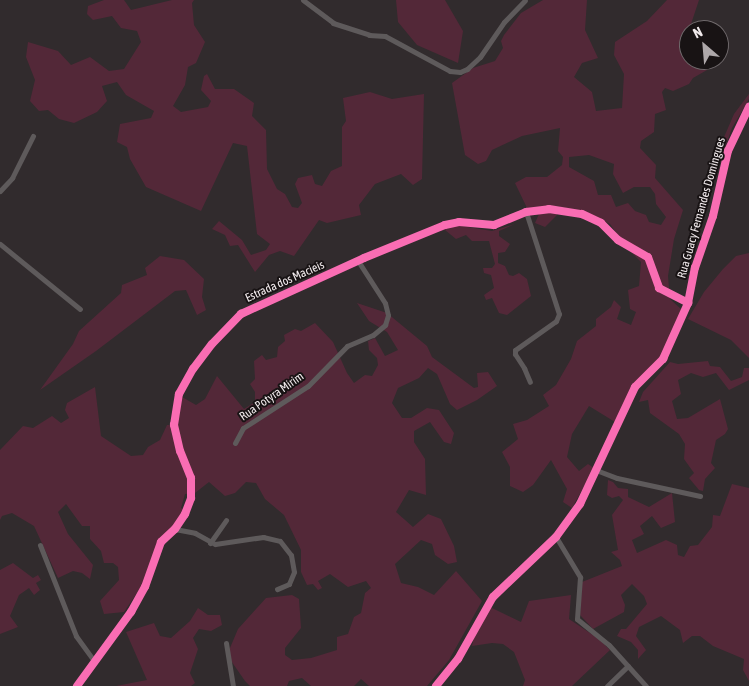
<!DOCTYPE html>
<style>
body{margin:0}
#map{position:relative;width:749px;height:686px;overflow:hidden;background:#312b2d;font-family:"Asap Condensed",sans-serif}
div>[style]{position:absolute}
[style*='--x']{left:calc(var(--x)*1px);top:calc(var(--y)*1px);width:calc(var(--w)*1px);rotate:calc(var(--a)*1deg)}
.green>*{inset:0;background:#532838}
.minor>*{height:5px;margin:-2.5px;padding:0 2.5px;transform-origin:2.5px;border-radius:2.5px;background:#5e5a5b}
.cycleway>*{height:8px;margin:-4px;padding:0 4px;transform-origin:4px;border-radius:4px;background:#f96db3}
span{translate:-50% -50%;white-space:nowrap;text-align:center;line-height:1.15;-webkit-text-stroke:4px #181314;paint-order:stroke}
.street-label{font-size:12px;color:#f2ebed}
.north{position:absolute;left:679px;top:20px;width:50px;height:50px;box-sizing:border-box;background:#181314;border:1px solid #6f696b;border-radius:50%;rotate:333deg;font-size:14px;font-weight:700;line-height:20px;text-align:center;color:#f2ebed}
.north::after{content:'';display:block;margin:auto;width:18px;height:22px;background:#aea8aa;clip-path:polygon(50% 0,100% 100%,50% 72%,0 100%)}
</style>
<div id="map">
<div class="green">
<i style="clip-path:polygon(104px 0,124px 0,131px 10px,172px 0,194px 0,192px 3px,194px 25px,205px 42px,196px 63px,188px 67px,185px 85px,173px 106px,181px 112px,208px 107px,211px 101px,201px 90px,204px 76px,207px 74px,215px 89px,234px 89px,254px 103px,252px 116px,266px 130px,267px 169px,277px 189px,285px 194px,292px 207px,298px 208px,302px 203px,295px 184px,298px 178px,312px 175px,315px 184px,322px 186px,331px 171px,342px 166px,342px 127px,346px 121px,343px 98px,370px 92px,392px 99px,424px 94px,422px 179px,413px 185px,401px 174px,375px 184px,359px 205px,361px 215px,327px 223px,319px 220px,294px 256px,280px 251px,269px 255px,255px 272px,238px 245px,230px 246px,225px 235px,212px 229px,219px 221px,242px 240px,251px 255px,266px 250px,270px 244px,257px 234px,247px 146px,233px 143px,201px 211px,146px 187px,130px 159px,127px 147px,117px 142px,120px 124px,151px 118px,154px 111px,126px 95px,117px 82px,102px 86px,107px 101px,97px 112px,74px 123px,59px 119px,48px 110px,39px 111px,30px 101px,35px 80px,26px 57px,28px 42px,58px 51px,71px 65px,90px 57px,109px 71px,124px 69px,141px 42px,137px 31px,121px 28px,112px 16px,93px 20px,87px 14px,88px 6px)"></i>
<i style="clip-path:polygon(396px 0,445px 0,463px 31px,458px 63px,417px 45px,398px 22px)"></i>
<i style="clip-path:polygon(evenodd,543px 0,587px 0,585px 30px,598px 58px,582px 63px,574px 77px,592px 92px,596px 111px,622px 108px,624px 74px,614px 55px,615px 42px,647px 21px,667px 0,699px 0,687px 36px,689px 60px,707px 60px,707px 70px,693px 78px,689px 84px,673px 91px,665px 88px,662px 92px,666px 110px,655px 114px,654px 132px,641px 141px,640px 148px,656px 165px,655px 178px,683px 210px,674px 239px,668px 276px,670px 299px,682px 310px,660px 363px,637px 381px,615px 422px,589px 406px,572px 434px,567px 457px,579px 471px,588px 464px,594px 468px,572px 508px,563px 502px,567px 489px,551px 460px,533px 485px,523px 492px,510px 486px,510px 467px,502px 452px,518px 439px,513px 424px,527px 420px,549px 406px,543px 395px,556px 385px,571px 359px,577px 341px,596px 326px,596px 319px,611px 307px,614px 300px,621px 307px,617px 319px,631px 325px,636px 312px,630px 309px,628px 290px,639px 286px,641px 262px,626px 247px,610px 224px,581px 211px,556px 206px,557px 215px,545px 227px,535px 223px,539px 214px,536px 210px,527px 208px,515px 183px,526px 177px,547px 177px,562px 165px,563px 157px,558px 151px,560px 128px,522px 136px,492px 150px,486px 161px,478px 164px,465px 155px,452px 83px,473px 68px,495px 61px,503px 48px,501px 41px,504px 35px,521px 13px,543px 0,589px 155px,614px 164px,613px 174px,623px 193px,634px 187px,650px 187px,655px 194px,656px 204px,666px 217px,661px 225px,649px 222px,646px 215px,635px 211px,628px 203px,616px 207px,611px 195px,598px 195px,594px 181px,569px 167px,569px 157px,589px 155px)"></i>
<i style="clip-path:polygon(749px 94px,749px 99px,732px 128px,716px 173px,709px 172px,734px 114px)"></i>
<i style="clip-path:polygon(515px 224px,499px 231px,499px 236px,510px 244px,505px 252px,498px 253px,498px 263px,505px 266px,509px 275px,513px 276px,519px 273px,527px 279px,531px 296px,507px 315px,499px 313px,492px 298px,486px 300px,484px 295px,494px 288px,491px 275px,484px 273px,483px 268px,492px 268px,495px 264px,489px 241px,472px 241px,466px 235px,456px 239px,445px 230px,435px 232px,455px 225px,492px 231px)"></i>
<i style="clip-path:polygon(749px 253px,749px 358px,731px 340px,688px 319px,704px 292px,723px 269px,736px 256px)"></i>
<i style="clip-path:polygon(160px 256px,184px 260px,204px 279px,202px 297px,206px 310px,197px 315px,186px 290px,175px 291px,96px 351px,40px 390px,73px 344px,79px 331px,121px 293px,122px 285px,147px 275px,145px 268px)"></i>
<i style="clip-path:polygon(357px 303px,387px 313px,427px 346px,432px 357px,474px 388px,478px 387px,477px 373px,488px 372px,497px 386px,477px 400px,457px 410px,450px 404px,437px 374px,428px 368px,419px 378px,398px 388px,392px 403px,402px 418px,411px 418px,427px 408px,439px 410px,454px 433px,451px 444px,444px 442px,430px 422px,414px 431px,414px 442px,425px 459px,426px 495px,409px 490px,396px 512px,413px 527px,428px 514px,441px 519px,454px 546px,457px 562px,448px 564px,435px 555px,432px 544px,421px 540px,395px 564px,401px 583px,418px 587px,434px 595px,456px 571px,482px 601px,449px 660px,427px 686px,369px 686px,361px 679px,354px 686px,311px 686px,302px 678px,289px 681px,287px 686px,250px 686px,245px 681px,227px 655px,238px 629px,266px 598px,292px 595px,299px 599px,301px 628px,285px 648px,285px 655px,292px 660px,311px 658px,337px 650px,337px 637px,348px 634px,354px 617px,361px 613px,365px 593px,371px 588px,366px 581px,348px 587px,330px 574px,318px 581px,322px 588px,318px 590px,313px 584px,307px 585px,301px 572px,301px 550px,284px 515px,265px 499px,256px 483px,246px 482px,235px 493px,225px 496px,209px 482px,195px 493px,185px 494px,181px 508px,188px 511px,179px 529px,163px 541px,153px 575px,143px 584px,124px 612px,104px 614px,100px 601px,119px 580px,118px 567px,113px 563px,104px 563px,101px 551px,90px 539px,90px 526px,82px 526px,66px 504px,58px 512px,68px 534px,93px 565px,90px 579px,82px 573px,73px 571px,58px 578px,34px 526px,12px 513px,2px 516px,0 520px,0 450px,23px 426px,33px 428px,52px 416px,61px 423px,69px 418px,65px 410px,67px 403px,95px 387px,101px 436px,131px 456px,143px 455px,148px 447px,160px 440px,167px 425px,173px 425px,176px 405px,182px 397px,196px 405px,205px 399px,217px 376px,244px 409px,255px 402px,255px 392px,250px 384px,255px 379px,254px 361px,262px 355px,266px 360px,277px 357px,278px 347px,285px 341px,284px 335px,295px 329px,301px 331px,315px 323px,333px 342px,347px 373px,354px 383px,365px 375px,372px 376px,378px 365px,377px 358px,369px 350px,368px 341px,375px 338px,385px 356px,398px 350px,387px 332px,369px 321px)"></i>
<i style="clip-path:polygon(708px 361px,710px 366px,720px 367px,731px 381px,742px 377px,744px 368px,749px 368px,749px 380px,729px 390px,716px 373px,703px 377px,691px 373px,678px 380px,681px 394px,672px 401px,677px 419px,688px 418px,720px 399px,728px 429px,725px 434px,716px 440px,711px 463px,715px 468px,705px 479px,703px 491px,699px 490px,689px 478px,694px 473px,684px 459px,685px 444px,679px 434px,650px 413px,648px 400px,639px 402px,643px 392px,670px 362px,678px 364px)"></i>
<i style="clip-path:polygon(608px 480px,613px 482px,618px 488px,628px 489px,628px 497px,649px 507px,672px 493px,675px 522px,661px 528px,652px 516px,640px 526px,644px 534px,632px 540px,637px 553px,666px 540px,677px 545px,678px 555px,684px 557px,690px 546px,698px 545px,712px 527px,713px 515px,720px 516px,732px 484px,749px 488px,749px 681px,743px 670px,744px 659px,713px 646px,700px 636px,692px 636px,683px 643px,680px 630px,661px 616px,639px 627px,636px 636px,646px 650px,638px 659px,638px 650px,631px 642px,617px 636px,621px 629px,626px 629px,647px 604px,644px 596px,632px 584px,621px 595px,625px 605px,624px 612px,593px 629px,580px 615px,582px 582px,622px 566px,620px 560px,611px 552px,618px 550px,612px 515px,623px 500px,619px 496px,612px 498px,607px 495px)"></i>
<i style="clip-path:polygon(13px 563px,33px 578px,38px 575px,41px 580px,36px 583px,40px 590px,34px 595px,29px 588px,19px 595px,10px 616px,18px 627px,0 634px,0 570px)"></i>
<i style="clip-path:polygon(571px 595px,569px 619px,599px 639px,610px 650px,572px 686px,523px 686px,525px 680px,514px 652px,503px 644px,492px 643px,472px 646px,474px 637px,490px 607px,521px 622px,529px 601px)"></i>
<i style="clip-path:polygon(198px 608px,208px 615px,220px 615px,222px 625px,211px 631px,199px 629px,193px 638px,198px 649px,190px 673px,195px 683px,191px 686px,116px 686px,147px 680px,126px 632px,154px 623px,160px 636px,171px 638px,190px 621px)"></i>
</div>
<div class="minor">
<i style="--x:303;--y:0;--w:38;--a:37"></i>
<i style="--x:333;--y:23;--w:38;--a:18"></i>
<i style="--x:369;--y:35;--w:16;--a:4"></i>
<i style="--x:385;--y:36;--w:74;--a:28.3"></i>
<i style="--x:450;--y:71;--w:10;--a:6"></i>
<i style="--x:460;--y:72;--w:8;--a:-23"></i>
<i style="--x:467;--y:69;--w:18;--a:-43"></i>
<i style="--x:480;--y:57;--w:42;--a:-55.6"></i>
<i style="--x:504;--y:22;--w:30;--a:-46"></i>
<i style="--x:0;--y:191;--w:18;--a:-47"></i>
<i style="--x:12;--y:178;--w:47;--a:-63.4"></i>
<i style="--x:526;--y:212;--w:107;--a:72.1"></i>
<i style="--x:559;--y:314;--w:8;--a:113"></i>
<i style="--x:556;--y:321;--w:50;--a:144.7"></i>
<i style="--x:515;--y:350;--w:4;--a:90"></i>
<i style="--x:515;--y:354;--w:17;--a:57"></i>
<i style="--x:524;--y:368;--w:15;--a:67"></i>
<i style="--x:0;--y:244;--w:103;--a:39.1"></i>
<i style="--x:235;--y:443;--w:17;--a:-62"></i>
<i style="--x:243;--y:428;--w:77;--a:-32.9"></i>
<i style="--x:308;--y:386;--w:56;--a:-45.7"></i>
<i style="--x:347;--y:346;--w:28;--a:-23"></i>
<i style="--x:373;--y:335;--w:16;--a:-40"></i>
<i style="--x:385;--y:325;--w:10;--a:-73"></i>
<i style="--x:388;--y:315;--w:12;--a:-104"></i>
<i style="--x:385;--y:303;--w:50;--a:-122.7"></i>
<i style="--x:596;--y:470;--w:22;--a:21"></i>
<i style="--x:617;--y:478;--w:85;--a:12.2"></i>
<i style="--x:175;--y:529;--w:20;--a:11"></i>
<i style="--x:195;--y:533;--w:23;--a:29"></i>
<i style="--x:215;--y:544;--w:49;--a:-8.3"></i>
<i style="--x:263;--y:537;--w:17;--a:13"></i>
<i style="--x:280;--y:541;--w:18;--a:52"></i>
<i style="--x:291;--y:555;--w:17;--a:80"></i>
<i style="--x:294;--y:572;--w:13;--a:113"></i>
<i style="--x:289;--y:584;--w:13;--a:157"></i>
<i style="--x:556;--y:537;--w:47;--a:59"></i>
<i style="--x:580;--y:577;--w:42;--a:94.1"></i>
<i style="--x:577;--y:619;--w:41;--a:39.1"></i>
<i style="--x:609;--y:645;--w:55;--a:47.9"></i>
<i style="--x:210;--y:543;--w:28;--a:-55"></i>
<i style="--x:40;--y:545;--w:98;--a:68.4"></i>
<i style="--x:76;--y:636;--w:32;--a:54"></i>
<i style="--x:226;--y:643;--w:44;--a:80.8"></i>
<i style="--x:77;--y:686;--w:92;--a:-53.9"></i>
<i style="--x:131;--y:612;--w:29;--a:-61"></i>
<i style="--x:145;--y:587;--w:48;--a:-70.4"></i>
<i style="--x:161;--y:542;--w:19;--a:-43"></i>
<i style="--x:175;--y:529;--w:18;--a:-56"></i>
<i style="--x:185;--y:514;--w:17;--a:-69"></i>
<i style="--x:191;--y:498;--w:20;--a:-90"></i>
<i style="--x:191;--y:478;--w:29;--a:-112"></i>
<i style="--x:180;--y:451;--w:27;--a:-103"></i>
<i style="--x:174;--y:425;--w:31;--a:-81"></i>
<i style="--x:179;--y:394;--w:29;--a:-61"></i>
<i style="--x:193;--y:369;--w:31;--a:-53"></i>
<i style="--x:212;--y:344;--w:42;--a:-46"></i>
<i style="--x:241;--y:314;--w:135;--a:-24.5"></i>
<i style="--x:364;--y:258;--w:87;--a:-22.2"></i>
<i style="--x:445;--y:225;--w:14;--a:-12"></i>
<i style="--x:459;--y:222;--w:35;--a:5"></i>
<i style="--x:494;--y:225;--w:35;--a:-22"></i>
<i style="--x:526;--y:212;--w:23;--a:-7"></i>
<i style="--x:549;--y:209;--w:33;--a:9"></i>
<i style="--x:582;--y:214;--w:21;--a:25"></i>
<i style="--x:601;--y:223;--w:24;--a:45"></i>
<i style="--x:618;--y:240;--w:34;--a:30"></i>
<i style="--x:648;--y:257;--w:33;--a:70"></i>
<i style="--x:659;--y:288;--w:33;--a:27"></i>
<i style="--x:436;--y:686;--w:35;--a:-51"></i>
<i style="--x:458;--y:659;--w:71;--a:-60.6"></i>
<i style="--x:493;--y:597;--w:87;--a:-43.6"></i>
<i style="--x:556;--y:537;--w:41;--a:-54"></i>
<i style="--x:580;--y:504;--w:129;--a:-64.8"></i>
<i style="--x:635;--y:387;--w:40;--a:-45"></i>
<i style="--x:663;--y:359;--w:61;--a:-65.9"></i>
<i style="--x:688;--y:303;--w:36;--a:-79"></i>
<i style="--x:695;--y:268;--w:55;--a:-70.9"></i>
<i style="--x:713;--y:216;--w:67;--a:-77"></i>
<i style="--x:728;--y:151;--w:49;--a:-64.5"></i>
<i style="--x:607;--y:686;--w:29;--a:-44"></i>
</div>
<div class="cycleway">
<i style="--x:77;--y:686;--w:92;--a:-53.9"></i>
<i style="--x:131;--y:612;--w:29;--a:-61"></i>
<i style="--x:145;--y:587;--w:48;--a:-70.4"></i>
<i style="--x:161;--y:542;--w:19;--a:-43"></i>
<i style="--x:175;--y:529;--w:18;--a:-56"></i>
<i style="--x:185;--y:514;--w:17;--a:-69"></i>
<i style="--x:191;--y:498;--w:20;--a:-90"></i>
<i style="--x:191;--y:478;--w:29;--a:-112"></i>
<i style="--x:180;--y:451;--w:27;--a:-103"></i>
<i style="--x:174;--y:425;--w:31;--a:-81"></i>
<i style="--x:179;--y:394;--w:29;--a:-61"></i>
<i style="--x:193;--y:369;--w:31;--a:-53"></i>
<i style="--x:212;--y:344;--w:42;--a:-46"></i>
<i style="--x:241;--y:314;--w:135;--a:-24.5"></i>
<i style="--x:364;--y:258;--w:87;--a:-22.2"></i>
<i style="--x:445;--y:225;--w:14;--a:-12"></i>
<i style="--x:459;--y:222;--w:35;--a:5"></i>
<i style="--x:494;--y:225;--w:35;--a:-22"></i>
<i style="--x:526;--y:212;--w:23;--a:-7"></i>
<i style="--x:549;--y:209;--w:33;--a:9"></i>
<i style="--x:582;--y:214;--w:21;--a:25"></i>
<i style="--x:601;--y:223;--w:24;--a:45"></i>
<i style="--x:618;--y:240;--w:34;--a:30"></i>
<i style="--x:648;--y:257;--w:33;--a:70"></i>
<i style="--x:659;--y:288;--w:33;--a:27"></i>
<i style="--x:436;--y:686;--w:35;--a:-51"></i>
<i style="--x:458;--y:659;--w:71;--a:-60.6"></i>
<i style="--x:493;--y:597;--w:87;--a:-43.6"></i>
<i style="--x:556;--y:537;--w:41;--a:-54"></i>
<i style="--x:580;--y:504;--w:129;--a:-64.8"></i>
<i style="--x:635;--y:387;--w:40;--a:-45"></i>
<i style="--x:663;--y:359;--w:61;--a:-65.9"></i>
<i style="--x:688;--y:303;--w:36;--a:-79"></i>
<i style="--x:695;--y:268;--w:55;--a:-70.9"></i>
<i style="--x:713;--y:216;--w:67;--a:-77"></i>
<i style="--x:728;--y:151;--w:49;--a:-64.5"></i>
</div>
<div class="street-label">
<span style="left:702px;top:208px;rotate:-74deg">Rua Guacy Fernandes Domingues</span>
<span style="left:285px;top:282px;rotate:-24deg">Estrada dos Macieis</span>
<span style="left:272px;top:397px;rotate:-35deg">Rua Potyra Mirim</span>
</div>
<div class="north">N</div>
</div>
